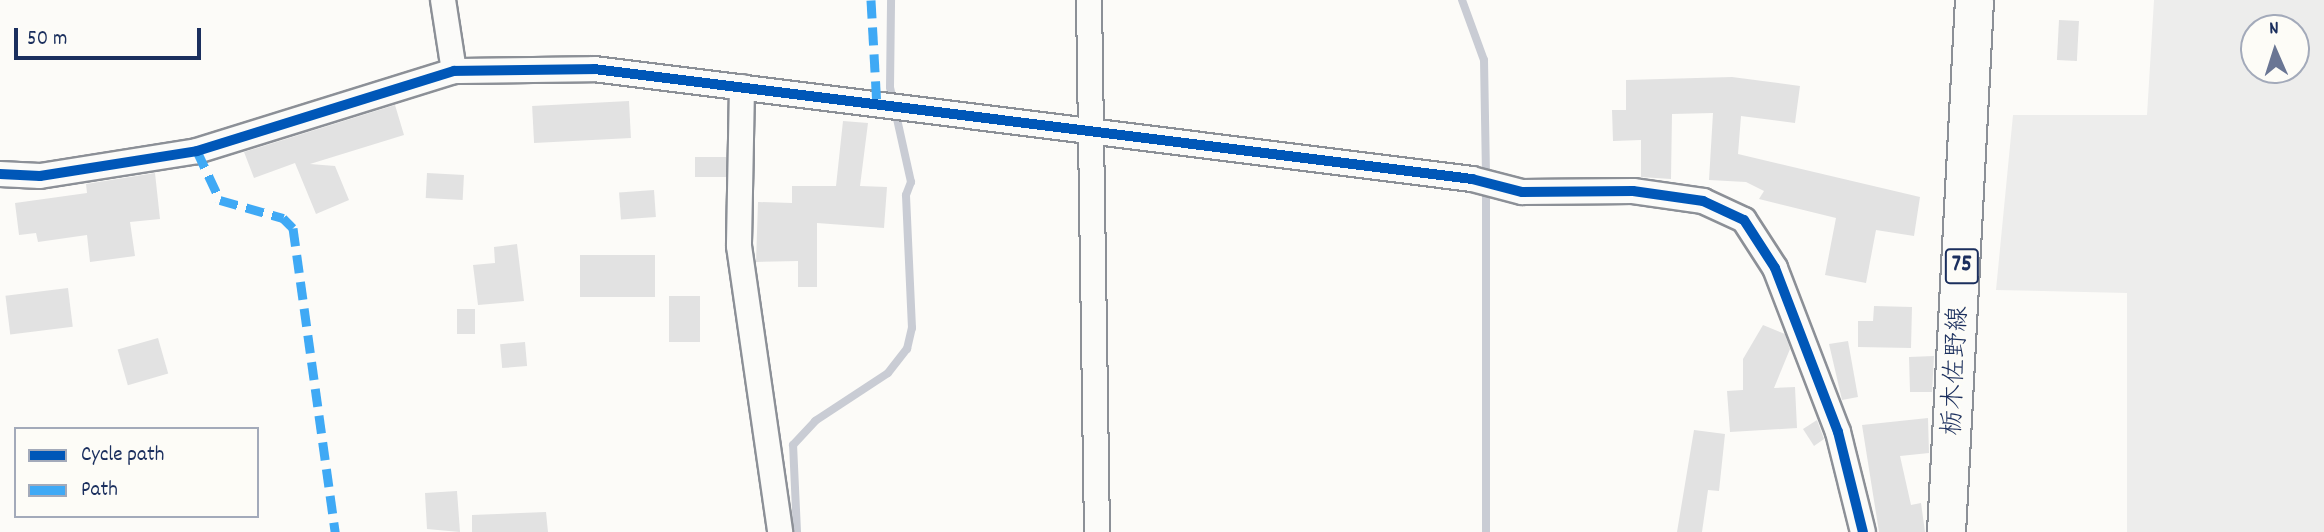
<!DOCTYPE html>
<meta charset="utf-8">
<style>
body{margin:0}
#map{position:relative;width:2324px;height:532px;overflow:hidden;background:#fcfbf8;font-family:Dekko,"Klee One",sans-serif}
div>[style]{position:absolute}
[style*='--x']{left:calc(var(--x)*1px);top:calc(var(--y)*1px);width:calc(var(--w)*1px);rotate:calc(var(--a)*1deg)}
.green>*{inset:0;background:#ededec}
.stream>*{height:8px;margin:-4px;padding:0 4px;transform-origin:4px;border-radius:4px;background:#c9ccd4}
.building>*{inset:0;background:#e2e2e2;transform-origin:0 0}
.roads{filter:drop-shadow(2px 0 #8c9097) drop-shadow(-2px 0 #8c9097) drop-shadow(0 2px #8c9097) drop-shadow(0 -2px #8c9097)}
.minor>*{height:24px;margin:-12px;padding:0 12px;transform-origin:12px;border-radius:12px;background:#fbfbf9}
.primary>*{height:37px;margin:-18.5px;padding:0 18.5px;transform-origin:18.5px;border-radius:18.5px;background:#fbfbf9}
.quiet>*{height:9px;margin-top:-4.5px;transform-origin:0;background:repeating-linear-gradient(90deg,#3fa9f5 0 18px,transparent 0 27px)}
.cycleway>*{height:10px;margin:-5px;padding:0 5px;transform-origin:5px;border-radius:5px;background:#0057b8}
span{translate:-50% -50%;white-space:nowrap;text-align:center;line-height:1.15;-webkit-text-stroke:5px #fdfcf7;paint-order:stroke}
.shield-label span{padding:2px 5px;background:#fdfcf7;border:2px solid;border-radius:5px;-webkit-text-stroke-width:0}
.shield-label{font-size:24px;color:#1b2f5e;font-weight:700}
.street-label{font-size:26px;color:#1b2f5e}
.legend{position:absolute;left:14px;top:427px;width:245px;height:91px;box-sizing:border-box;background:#fdfcf7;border:2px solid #a3aaba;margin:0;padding:9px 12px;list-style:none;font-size:21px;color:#1b2f5e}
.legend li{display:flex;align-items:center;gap:14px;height:35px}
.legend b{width:35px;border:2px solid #a3aaba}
.north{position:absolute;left:2240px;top:14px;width:70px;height:70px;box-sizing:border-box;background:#fdfcf7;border:2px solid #a3aaba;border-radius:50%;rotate:357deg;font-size:19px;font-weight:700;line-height:28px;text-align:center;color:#1b2f5e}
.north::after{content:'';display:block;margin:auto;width:24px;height:32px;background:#6a7694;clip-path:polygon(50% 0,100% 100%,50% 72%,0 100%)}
.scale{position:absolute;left:14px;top:28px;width:187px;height:32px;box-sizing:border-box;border:4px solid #1b2f5e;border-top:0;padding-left:9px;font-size:21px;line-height:24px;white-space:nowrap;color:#1b2f5e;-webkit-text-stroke:5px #fdfcf7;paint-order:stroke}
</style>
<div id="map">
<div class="green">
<i style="clip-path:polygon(evenodd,2154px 0,2324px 0,2324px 532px,2127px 532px,2127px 293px,1996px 290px,2013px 115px,2147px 115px,2154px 0,2254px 28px,2296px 28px,2296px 70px,2254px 70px,2254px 28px)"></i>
</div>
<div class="stream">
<i style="--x:1462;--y:0;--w:64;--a:69.9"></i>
<i style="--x:1484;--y:60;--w:112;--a:89"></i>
<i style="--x:797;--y:532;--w:87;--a:-92.6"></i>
<i style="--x:793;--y:445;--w:33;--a:-47"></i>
<i style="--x:815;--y:421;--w:87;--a:-33.3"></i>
<i style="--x:888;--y:373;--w:31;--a:-52"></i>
<i style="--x:907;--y:349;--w:22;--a:-77"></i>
<i style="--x:912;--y:328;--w:133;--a:-92.6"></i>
<i style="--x:906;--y:195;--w:14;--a:-69"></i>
<i style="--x:911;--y:182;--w:97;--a:-102.5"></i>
<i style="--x:890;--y:87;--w:87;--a:-89.3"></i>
<i style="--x:1486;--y:532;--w:335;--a:-90"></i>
</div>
<div class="building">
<i style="left:2059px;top:20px;width:20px;height:40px;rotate:3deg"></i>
<i style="clip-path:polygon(1732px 77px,1800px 86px,1795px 123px,1741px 116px,1738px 154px,1920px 197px,1914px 236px,1876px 230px,1866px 283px,1825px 275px,1836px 218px,1759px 199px,1764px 191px,1746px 182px,1709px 180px,1713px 113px,1672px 114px,1671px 179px,1641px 177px,1641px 140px,1613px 141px,1612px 110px,1626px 110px,1626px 80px)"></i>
<i style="left:629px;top:101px;width:37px;height:97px;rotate:87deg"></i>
<i style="clip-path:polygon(395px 105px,404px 135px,310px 164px,335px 166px,349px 200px,316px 214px,295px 163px,254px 178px,244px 152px)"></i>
<i style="clip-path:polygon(843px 121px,868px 123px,860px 186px,887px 187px,884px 228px,817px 223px,817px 287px,798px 287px,798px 261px,756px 262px,758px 202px,792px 203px,792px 186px,836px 186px)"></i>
<i style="left:695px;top:157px;width:31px;height:20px"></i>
<i style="clip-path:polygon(155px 173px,160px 219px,130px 222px,135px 256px,90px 262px,87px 235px,38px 242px,36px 233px,19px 235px,15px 203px,87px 193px,86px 184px)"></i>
<i style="left:427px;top:173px;width:37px;height:25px;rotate:3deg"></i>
<i style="left:654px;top:190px;width:27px;height:35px;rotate:86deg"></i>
<i style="clip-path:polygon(517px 244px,524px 301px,478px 305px,473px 265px,495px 263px,494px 247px)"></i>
<i style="left:655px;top:255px;width:42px;height:75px;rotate:90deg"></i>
<i style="left:68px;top:288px;width:39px;height:63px;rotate:83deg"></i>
<i style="left:669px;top:296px;width:31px;height:46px"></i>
<i style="clip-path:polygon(1874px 306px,1912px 307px,1911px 348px,1858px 347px,1858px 321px,1873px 321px)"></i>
<i style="left:457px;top:309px;width:18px;height:25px"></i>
<i style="clip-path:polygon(1763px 325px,1785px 334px,1790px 349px,1774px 388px,1795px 387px,1797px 428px,1730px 432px,1727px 391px,1743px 390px,1743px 359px)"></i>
<i style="left:158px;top:338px;width:37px;height:42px;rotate:74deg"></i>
<i style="clip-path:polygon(1848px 341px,1858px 397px,1842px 400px,1829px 344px)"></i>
<i style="left:525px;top:342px;width:24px;height:25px;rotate:85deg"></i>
<i style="clip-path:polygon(1934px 356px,1932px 392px,1910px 392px,1909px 357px)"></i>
<i style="clip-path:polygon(1928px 418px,1929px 453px,1900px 456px,1911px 505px,1921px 503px,1925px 532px,1879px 532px,1862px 425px)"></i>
<i style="clip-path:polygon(1817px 420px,1824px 439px,1814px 446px,1803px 429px)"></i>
<i style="clip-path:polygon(1694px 430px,1725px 434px,1719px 491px,1708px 490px,1702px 532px,1677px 532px)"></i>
<i style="clip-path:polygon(457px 491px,460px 532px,427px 529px,425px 493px)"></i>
<i style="clip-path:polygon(546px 512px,548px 532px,472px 532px,472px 515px)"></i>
</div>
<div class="roads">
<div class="minor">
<i style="--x:443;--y:0;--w:72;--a:81.2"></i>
<i style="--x:1089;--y:0;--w:532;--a:89.14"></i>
<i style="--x:742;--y:87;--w:159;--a:91.1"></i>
<i style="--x:739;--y:246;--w:289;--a:81.8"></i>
<i style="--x:0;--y:174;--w:40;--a:2.9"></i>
<i style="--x:40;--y:176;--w:159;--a:-9"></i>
<i style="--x:197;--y:151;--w:269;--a:-17.3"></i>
<i style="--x:454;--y:71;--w:140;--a:-0.8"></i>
<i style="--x:594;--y:69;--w:885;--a:7.14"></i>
<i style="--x:1472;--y:179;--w:52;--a:14.6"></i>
<i style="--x:1522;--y:192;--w:111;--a:-0.5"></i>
<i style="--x:1633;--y:191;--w:71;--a:8.1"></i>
<i style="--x:1703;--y:201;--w:45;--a:24.9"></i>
<i style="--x:1744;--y:220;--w:57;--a:57.1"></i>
<i style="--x:1775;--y:268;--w:176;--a:69"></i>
<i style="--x:1838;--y:432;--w:103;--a:76"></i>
</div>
<div class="primary">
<i style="--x:1946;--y:532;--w:533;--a:-86.99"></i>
</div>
</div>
<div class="quiet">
<i style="--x:871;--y:0;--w:108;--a:86.8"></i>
<i style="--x:197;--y:151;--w:54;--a:64.9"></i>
<i style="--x:220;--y:200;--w:66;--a:15.9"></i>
<i style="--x:283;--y:218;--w:14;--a:45"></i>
<i style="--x:293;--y:228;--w:307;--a:82.1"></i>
</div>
<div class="cycleway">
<i style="--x:0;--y:174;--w:40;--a:2.9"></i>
<i style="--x:40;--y:176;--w:159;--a:-9"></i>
<i style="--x:197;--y:151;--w:269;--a:-17.3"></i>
<i style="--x:454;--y:71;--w:140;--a:-0.8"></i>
<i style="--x:594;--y:69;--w:885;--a:7.14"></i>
<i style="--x:1472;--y:179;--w:52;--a:14.6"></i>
<i style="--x:1522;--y:192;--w:111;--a:-0.5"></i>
<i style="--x:1633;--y:191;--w:71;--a:8.1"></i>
<i style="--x:1703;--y:201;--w:45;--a:24.9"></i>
<i style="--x:1744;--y:220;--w:57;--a:57.1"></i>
<i style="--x:1775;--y:268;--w:176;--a:69"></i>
<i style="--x:1838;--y:432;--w:103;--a:76"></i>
</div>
<div class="shield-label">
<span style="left:1962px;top:266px">75</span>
</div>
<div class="street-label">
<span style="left:1957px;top:371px;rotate:-87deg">栃木佐野線</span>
</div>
<ul class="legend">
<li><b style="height:9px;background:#0057b8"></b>Cycle path</li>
<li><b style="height:9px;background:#3fa9f5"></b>Path</li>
</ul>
<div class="north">N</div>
<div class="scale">50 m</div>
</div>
